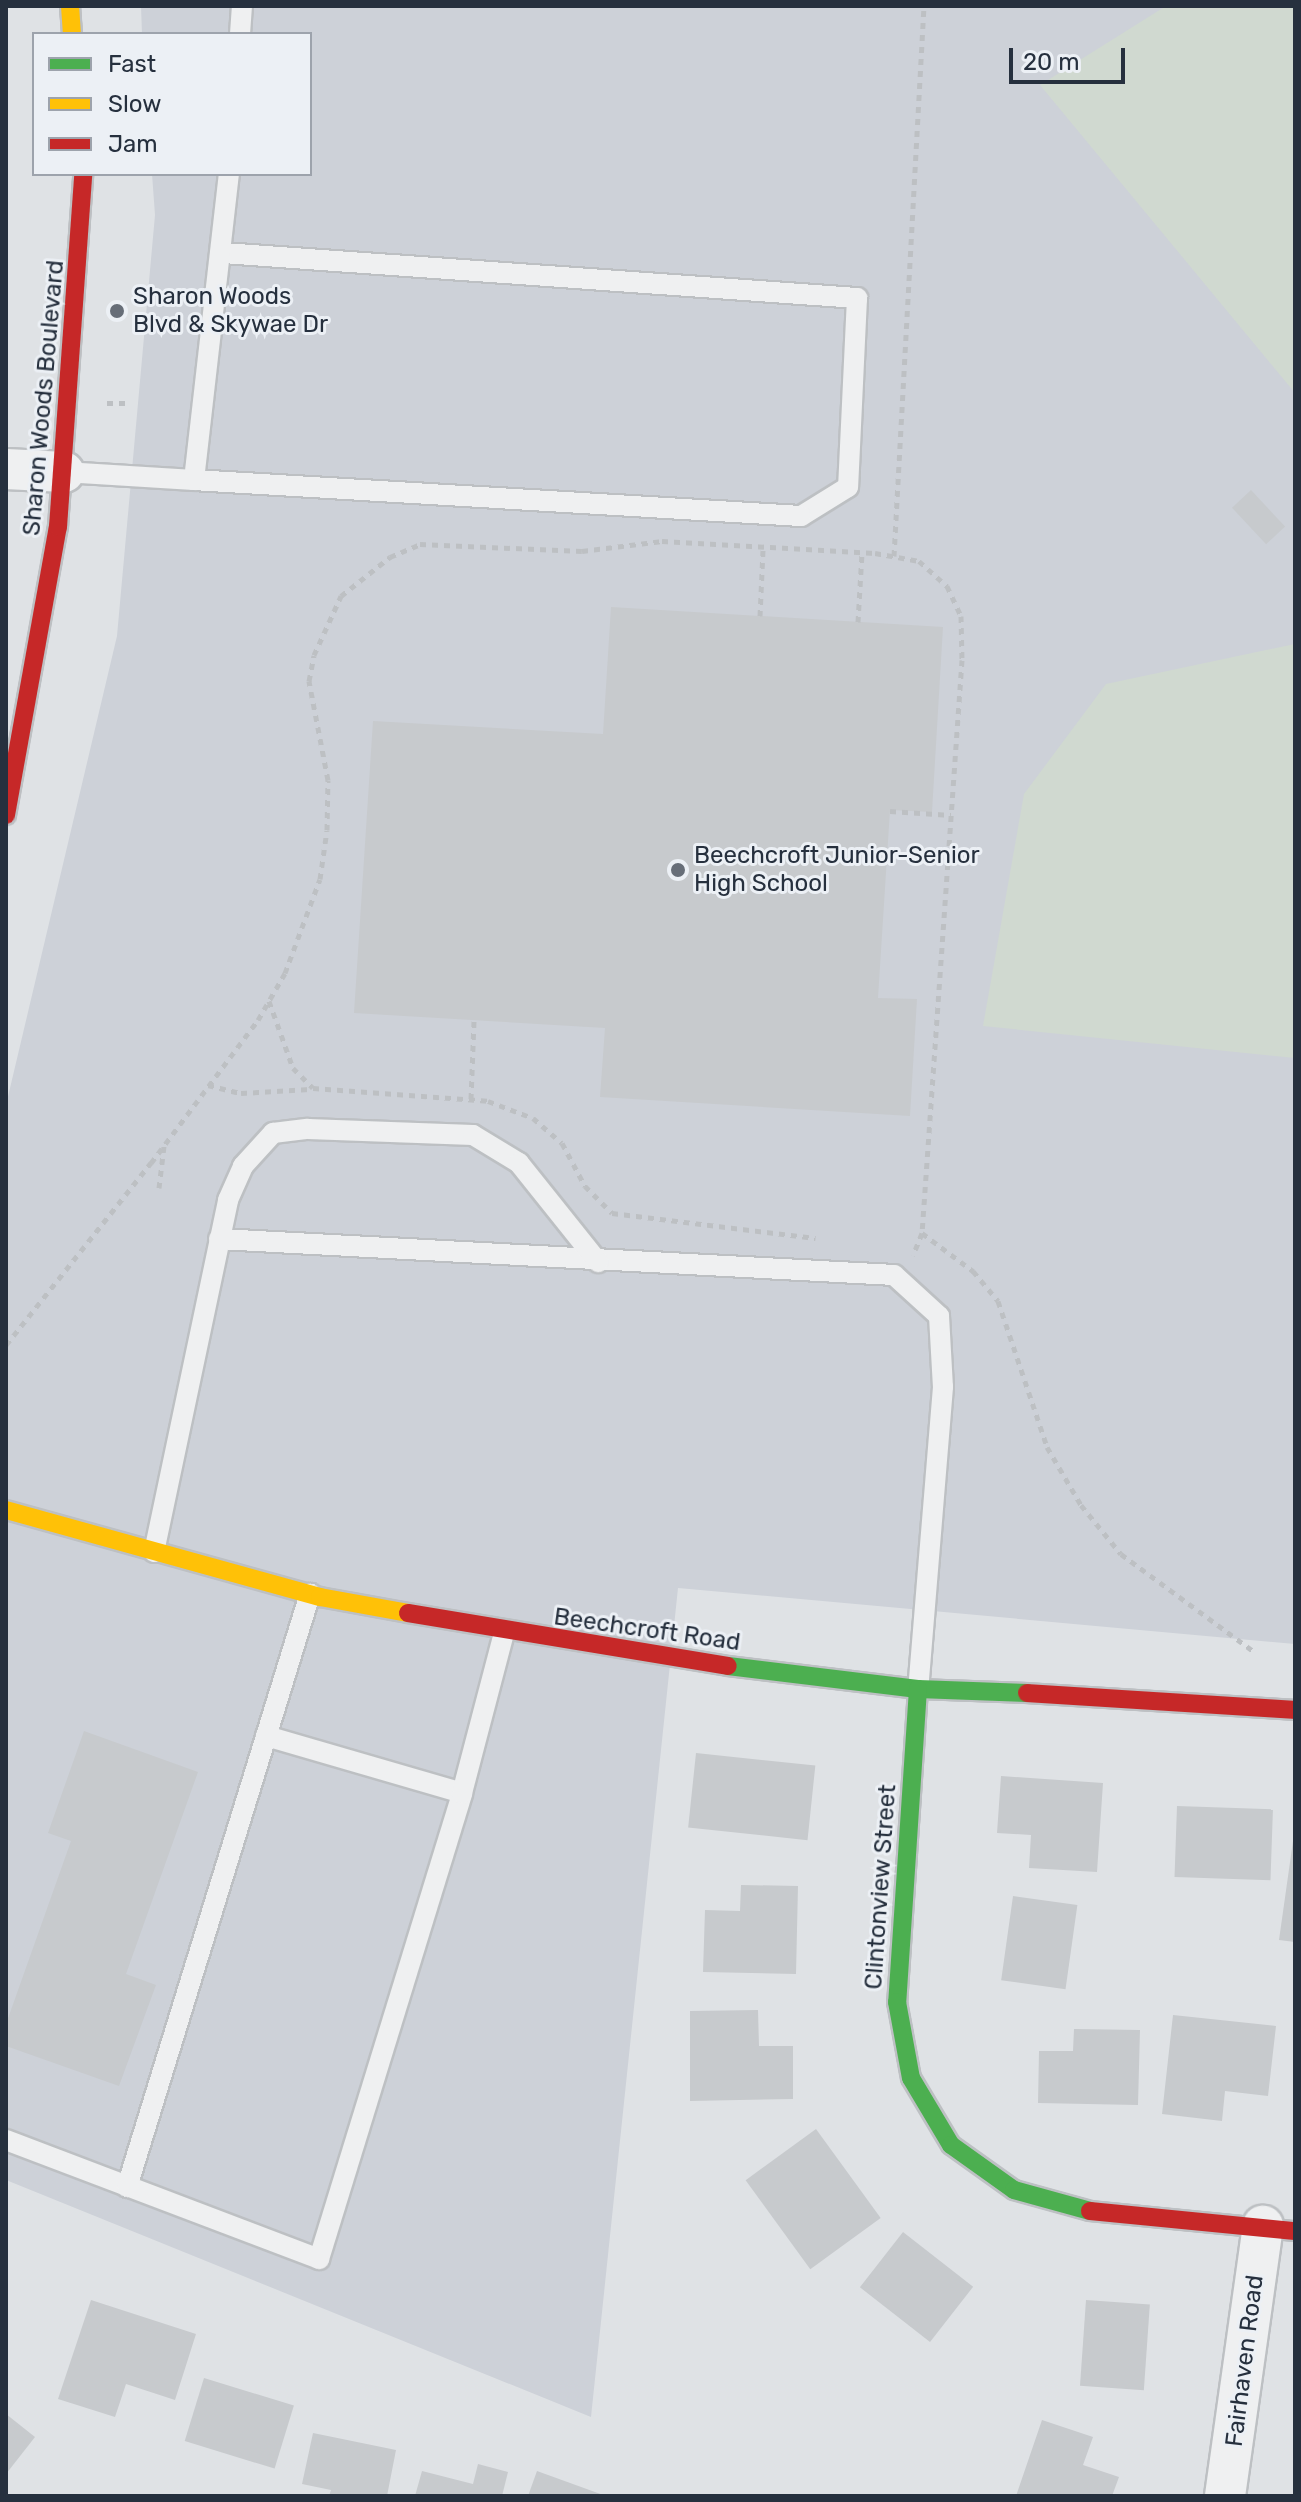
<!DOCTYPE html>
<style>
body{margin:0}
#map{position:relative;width:1301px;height:2502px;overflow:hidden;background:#dfe2e5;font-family:Rubik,sans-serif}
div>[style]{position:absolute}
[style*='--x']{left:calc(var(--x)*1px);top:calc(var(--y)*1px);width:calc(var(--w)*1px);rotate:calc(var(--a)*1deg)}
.built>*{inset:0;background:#cdd1d8}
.green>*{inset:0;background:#d0d9d0}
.building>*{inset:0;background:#c7cacd;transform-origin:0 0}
.path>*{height:5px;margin-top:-2.5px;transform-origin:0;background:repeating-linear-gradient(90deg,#bdc0c3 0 6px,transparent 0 12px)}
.roads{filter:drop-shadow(2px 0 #bdc0c3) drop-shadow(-2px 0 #bdc0c3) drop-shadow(0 2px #bdc0c3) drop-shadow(0 -2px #bdc0c3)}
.lane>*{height:20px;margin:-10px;padding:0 10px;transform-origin:10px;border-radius:10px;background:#eff0f1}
.street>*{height:40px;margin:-20px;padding:0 20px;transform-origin:20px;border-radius:20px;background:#eff0f1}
.fast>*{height:18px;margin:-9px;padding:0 9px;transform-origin:9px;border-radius:9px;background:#4caf50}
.slow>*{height:18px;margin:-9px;padding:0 9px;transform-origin:9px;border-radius:9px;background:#ffc107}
.jam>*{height:18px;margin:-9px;padding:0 9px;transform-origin:9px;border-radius:9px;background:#c62828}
.dots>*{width:22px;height:22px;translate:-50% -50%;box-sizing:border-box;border:4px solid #ecf0f5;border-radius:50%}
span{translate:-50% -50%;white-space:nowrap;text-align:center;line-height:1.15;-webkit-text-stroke:6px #ecf0f5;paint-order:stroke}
.poi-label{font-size:24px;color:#26303e}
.left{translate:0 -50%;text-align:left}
.street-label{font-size:24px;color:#26303e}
.frame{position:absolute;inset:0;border:8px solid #26303e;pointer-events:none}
.legend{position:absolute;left:32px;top:32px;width:280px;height:144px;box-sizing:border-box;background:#ecf0f5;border:2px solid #9da3ac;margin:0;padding:10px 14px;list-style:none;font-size:24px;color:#26303e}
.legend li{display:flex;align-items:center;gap:16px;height:40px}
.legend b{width:40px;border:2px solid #9da3ac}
.scale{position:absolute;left:1009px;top:48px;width:116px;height:36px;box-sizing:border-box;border:4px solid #26303e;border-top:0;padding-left:10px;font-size:24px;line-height:28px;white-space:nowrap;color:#26303e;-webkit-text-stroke:6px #ecf0f5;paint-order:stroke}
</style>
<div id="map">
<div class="built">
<i style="clip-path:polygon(141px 6px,1295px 6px,1295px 1644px,678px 1588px,591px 2417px,6px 2180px,6px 1105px,117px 636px,155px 215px,152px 174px,310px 174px,310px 34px,142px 34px)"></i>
</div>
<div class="green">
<i style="clip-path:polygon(1166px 6px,1295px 6px,1295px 393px,1040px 85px)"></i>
<i style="clip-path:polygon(1295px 644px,1295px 1058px,983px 1026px,1024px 794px,1106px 684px)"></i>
</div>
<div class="building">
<i style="left:1251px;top:490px;width:50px;height:26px;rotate:47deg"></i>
<i style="clip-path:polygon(611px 607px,943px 627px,932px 812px,890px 810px,878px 998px,917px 999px,910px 1116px,600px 1097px,605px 1028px,354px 1013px,373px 721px,603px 734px)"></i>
<i style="clip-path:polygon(84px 1731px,198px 1772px,126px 1974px,156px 1985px,119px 2086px,6px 2046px,6px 2024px,71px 1841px,48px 1833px)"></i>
<i style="left:696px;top:1753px;width:120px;height:75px;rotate:6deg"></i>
<i style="clip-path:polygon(1001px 1776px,1103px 1783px,1097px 1872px,1029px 1868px,1031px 1835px,997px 1833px)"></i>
<i style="left:1177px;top:1806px;width:96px;height:71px;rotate:2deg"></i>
<i style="clip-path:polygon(1293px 1841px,1295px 1841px,1295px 1942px,1279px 1940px)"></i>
<i style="clip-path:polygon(741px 1885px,798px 1886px,796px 1974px,703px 1972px,705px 1910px,740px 1911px)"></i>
<i style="left:1013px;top:1896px;width:65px;height:85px;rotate:8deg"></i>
<i style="clip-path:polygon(758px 2010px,759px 2046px,793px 2046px,793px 2099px,690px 2101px,690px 2011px)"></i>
<i style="clip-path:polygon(1173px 2015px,1276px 2026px,1268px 2096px,1225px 2091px,1222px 2121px,1162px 2114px)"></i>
<i style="clip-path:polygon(1074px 2029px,1140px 2030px,1138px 2105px,1038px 2103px,1039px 2051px,1073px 2051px)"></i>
<i style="left:816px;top:2129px;width:110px;height:87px;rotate:54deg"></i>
<i style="left:903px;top:2232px;width:89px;height:70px;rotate:38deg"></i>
<i style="clip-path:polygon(91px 2300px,196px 2334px,175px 2400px,126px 2384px,115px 2417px,58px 2399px)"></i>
<i style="left:1086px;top:2300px;width:64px;height:86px;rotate:4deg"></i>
<i style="left:204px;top:2378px;width:94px;height:66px;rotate:17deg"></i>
<i style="clip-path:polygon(6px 2414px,35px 2437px,6px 2474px)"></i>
<i style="clip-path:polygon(1042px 2420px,1093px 2437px,1083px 2465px,1119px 2477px,1112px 2496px,1016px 2496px)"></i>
<i style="clip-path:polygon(313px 2433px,396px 2450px,387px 2496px,329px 2496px,331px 2490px,302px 2484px)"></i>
<i style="clip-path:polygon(478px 2464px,508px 2472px,502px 2496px,415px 2496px,422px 2471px,473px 2484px)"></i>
<i style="clip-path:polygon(537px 2471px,606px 2496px,528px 2496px)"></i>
</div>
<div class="path">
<i style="--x:107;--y:403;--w:22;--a:0"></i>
<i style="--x:894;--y:556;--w:551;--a:-86.88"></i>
<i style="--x:760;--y:616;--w:66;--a:-87.4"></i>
<i style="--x:858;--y:622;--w:69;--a:-86.7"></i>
<i style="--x:890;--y:811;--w:61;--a:3.8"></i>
<i style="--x:269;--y:1001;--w:71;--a:70.3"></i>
<i style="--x:293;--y:1068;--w:28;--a:45"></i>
<i style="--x:313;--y:1088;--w:175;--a:4.2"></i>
<i style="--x:488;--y:1101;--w:48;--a:20.7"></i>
<i style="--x:533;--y:1118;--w:38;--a:41"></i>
<i style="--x:562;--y:1143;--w:49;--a:61.9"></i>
<i style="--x:585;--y:1186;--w:38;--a:45"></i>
<i style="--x:612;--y:1213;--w:205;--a:7"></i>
<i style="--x:208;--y:1085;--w:34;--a:14"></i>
<i style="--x:241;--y:1093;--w:69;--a:-3.3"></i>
<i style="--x:471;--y:1099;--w:78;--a:-87.8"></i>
<i style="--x:159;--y:1188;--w:42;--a:-83.2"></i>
<i style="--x:922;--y:1233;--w:64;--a:36.7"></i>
<i style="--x:973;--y:1271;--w:39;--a:50"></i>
<i style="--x:998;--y:1301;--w:154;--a:71.4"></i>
<i style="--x:1047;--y:1447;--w:67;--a:59.6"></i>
<i style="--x:1081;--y:1505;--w:63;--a:50.8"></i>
<i style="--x:1121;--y:1554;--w:164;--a:36.3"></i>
<i style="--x:6;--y:1345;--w:233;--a:-51.5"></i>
<i style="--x:151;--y:1163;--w:179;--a:-53.2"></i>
<i style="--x:258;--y:1020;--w:54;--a:-60.1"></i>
<i style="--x:285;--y:973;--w:100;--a:-69.6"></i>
<i style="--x:320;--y:879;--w:49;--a:-81.9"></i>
<i style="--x:327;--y:830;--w:50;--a:-88.9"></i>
<i style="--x:328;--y:780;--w:101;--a:-100.9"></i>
<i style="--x:309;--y:681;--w:26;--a:-79"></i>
<i style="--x:314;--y:655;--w:65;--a:-65.4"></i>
<i style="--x:341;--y:596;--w:63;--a:-38.5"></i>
<i style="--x:390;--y:557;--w:33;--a:-23"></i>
<i style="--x:420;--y:544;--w:162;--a:2.5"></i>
<i style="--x:582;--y:551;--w:81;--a:-7.1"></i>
<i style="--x:662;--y:541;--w:213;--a:3.2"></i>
<i style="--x:875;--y:553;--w:45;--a:10.3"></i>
<i style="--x:919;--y:561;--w:38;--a:42"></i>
<i style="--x:947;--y:586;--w:33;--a:65"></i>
<i style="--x:961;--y:616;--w:44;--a:88.7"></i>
<i style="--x:962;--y:660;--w:574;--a:93.99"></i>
<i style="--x:922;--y:1233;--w:24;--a:112"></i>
</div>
<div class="roads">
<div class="lane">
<i style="--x:240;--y:34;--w:28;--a:-86"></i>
<i style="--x:223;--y:253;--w:636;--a:4.06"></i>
<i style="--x:857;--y:298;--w:189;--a:92.7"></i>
<i style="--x:848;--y:487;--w:55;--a:148.3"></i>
<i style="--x:801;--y:516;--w:608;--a:-176.61"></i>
<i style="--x:194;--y:480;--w:308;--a:-83.5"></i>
<i style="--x:64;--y:472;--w:130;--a:3.5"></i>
<i style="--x:219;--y:1239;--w:676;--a:3.05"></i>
<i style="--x:894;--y:1275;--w:61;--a:42.3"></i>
<i style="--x:939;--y:1316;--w:71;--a:86.8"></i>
<i style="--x:943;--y:1387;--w:303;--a:94.7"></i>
<i style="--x:154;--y:1552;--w:360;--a:-78.1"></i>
<i style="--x:228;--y:1200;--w:37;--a:-66"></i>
<i style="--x:243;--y:1166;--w:45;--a:-47.7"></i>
<i style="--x:273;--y:1133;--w:35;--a:-7"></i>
<i style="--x:308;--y:1129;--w:165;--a:2.1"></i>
<i style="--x:473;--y:1135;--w:54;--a:31.3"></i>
<i style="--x:519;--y:1163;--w:127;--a:51.4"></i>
<i style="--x:266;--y:1736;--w:204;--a:16.2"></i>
<i style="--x:6;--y:2140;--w:335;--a:20.8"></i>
<i style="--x:319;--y:2259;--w:487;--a:-72.9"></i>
<i style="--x:462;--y:1793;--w:165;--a:-75.3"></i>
<i style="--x:127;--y:2187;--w:621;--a:-72.85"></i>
</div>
<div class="street">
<i style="--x:6;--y:469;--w:58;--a:3"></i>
<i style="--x:1225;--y:2496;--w:273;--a:-82"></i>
</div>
<div class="fast">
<i style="--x:728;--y:1666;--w:191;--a:6.9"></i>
<i style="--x:918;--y:1689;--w:109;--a:2.1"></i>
<i style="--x:918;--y:1689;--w:314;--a:93.8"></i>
<i style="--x:897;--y:2002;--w:77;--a:79.6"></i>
<i style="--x:911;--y:2078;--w:78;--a:59.2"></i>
<i style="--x:951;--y:2145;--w:77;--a:35.5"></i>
<i style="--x:1014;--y:2190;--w:79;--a:15.4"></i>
</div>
<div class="slow">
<i style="--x:70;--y:6;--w:28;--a:86"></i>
<i style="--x:6;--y:1510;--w:326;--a:15.5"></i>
<i style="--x:320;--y:1597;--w:89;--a:10.3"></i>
</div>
<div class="jam">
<i style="--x:6;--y:815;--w:293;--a:-79.8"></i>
<i style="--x:58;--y:527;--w:354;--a:-85.9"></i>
<i style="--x:408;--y:1613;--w:324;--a:9.4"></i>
<i style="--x:1027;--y:1693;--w:269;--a:3.6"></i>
<i style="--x:1090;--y:2211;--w:206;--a:5.6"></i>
</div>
</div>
<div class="dots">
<i style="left:117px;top:311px;background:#676e78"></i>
<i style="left:678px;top:870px;background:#676e78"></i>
</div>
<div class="poi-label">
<span class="left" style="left:133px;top:311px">Sharon Woods<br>Blvd &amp; Skywae Dr</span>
<span class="left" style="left:694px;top:870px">Beechcroft Junior-Senior<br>High School</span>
</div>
<div class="street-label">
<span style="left:44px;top:398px;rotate:-85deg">Sharon Woods Boulevard</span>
<span style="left:647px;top:1630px;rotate:8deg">Beechcroft Road</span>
<span style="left:881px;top:1887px;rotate:-86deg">Clintonview Street</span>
<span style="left:1245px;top:2361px;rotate:-83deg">Fairhaven Road</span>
</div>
<div class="frame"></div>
<ul class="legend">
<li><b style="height:10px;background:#4caf50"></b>Fast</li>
<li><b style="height:10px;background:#ffc107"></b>Slow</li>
<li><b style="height:10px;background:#c62828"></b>Jam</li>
</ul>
<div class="scale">20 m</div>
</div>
